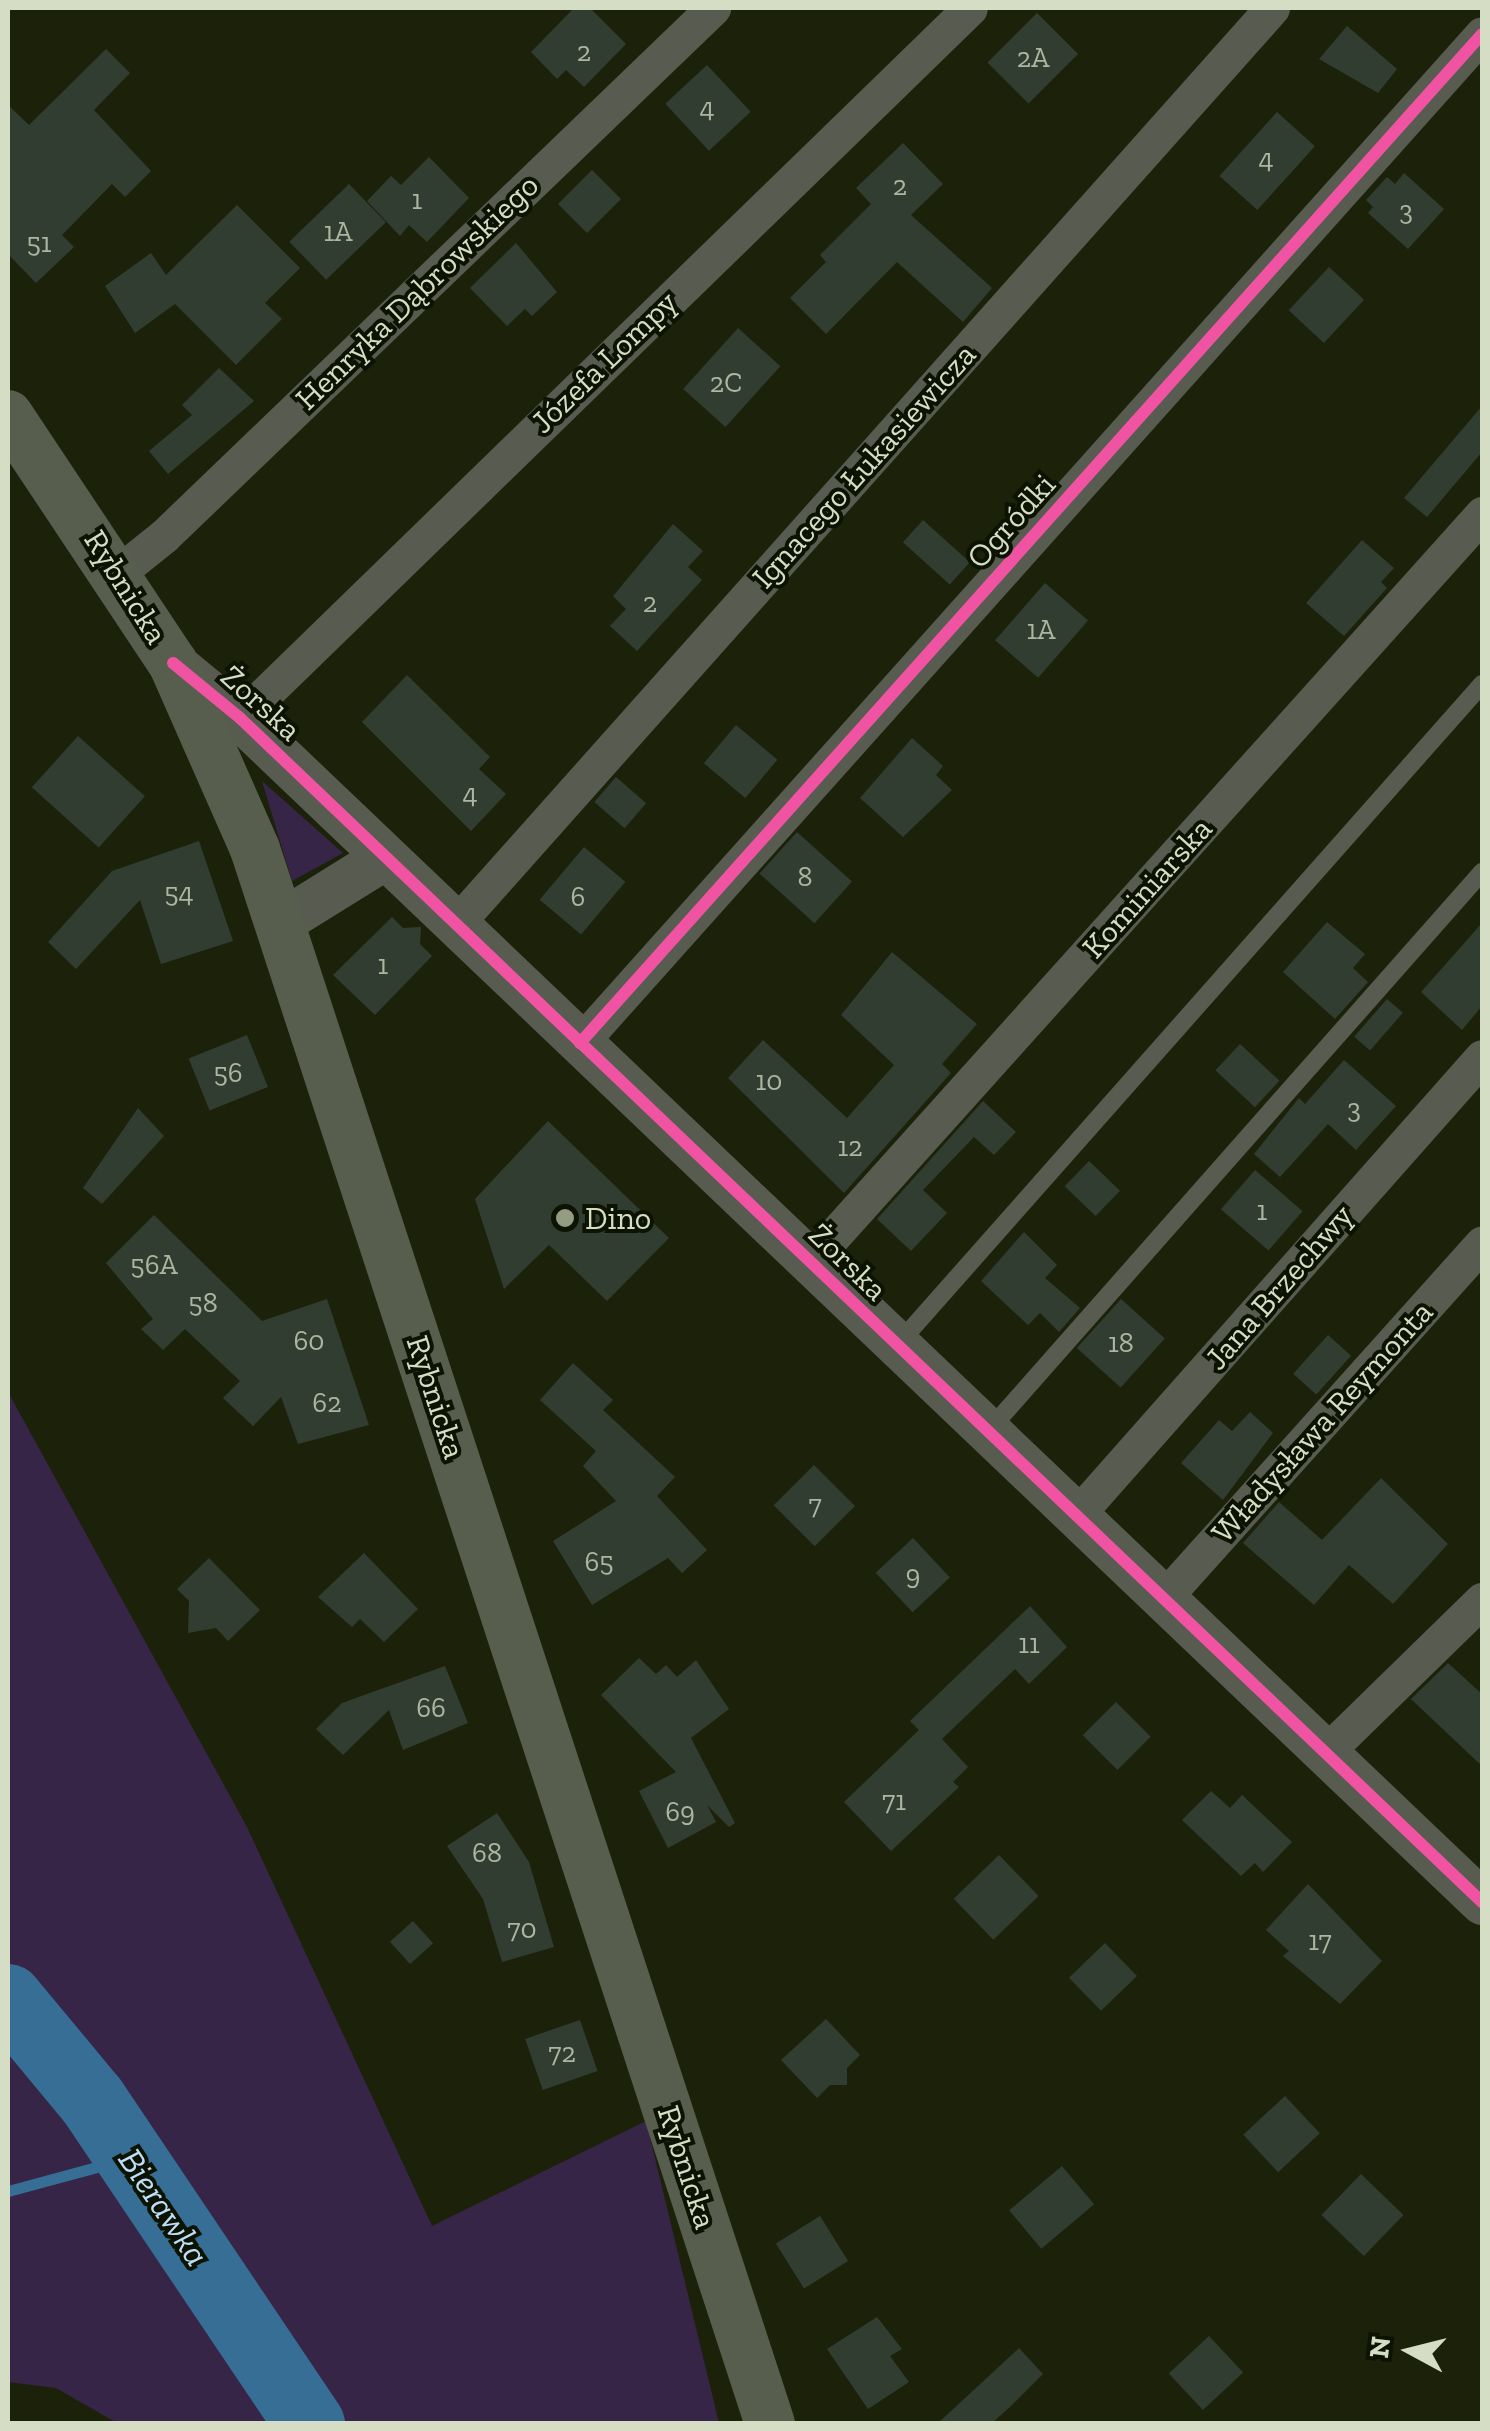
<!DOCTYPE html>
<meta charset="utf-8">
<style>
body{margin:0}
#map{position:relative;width:1490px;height:2431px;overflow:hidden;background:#1c220a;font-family:"Zilla Slab",serif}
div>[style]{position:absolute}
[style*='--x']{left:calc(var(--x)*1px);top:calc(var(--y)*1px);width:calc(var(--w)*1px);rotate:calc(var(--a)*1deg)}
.green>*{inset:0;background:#362547}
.stream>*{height:11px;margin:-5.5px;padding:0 5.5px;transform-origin:5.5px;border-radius:5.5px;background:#366e95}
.river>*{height:70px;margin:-35px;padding:0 35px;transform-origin:35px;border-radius:35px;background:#366e95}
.building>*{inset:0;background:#313d31;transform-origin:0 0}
.service>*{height:18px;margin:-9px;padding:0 9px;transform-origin:9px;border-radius:9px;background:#585c50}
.minor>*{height:35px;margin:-17.5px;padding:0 17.5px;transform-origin:17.5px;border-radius:17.5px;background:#585c50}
.tertiary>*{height:45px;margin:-22.5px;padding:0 22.5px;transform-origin:22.5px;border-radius:22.5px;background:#585c50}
.secondary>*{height:50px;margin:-25px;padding:0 25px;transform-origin:25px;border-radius:25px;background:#585e4e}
.cycleway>*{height:12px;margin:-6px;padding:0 6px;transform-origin:6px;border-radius:6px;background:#f153a3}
.dots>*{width:28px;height:28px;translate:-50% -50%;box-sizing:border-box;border:5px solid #0d1302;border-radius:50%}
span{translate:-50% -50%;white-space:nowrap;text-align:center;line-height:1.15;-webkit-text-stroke:8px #0d1302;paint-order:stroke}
.number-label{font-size:28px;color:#acb6a0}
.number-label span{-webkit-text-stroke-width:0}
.street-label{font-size:32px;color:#d5dec5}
.poi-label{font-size:32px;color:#d5dec5}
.left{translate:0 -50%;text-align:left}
.water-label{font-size:35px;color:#beddf8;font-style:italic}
.frame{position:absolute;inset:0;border:10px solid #d5dec5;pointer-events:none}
.north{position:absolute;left:1360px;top:2301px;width:100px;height:100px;-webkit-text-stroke:8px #0d1302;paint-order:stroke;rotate:277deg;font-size:28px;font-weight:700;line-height:40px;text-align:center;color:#d5dec5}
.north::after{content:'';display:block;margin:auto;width:35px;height:45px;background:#d5dec5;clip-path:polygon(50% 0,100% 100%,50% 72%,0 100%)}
</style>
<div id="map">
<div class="green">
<i style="clip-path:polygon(262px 781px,343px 853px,292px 881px)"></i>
<i style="clip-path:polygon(8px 1392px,247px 1827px,432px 2226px,646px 2121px,719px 2423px,117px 2423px,56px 2388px,8px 2382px)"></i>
</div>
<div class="stream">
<i style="--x:8;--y:2191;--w:126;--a:-15.1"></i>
</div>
<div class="river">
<i style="--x:8;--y:1999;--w:131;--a:50.3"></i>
<i style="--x:92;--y:2100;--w:391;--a:56.1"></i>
</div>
<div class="building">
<i style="clip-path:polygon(574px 8px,590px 8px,626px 44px,584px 87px,566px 70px,557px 79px,531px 52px)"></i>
<i style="left:1037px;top:13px;width:58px;height:70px;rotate:45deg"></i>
<i style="clip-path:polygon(1347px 26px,1397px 69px,1378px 93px,1319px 59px)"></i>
<i style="clip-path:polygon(106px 49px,130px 73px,94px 110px,151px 171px,125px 197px,112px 184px,62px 235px,74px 247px,36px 283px,8px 254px,8px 105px,29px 125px)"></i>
<i style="left:707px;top:65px;width:64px;height:57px;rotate:47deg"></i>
<i style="left:1277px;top:112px;width:51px;height:86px;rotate:42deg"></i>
<i style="clip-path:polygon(903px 143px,943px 184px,911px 215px,992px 288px,963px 322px,897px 262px,826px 334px,790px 298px,826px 262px,820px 255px,871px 204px,856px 188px)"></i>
<i style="clip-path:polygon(429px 157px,469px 198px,427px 242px,409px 225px,400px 236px,367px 201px,391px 176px,401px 185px)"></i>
<i style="left:592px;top:170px;width:41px;height:48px;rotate:45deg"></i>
<i style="clip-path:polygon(1404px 173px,1444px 209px,1408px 249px,1368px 213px,1373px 207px,1366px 200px,1387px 177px,1395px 184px)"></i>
<i style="left:349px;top:184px;width:53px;height:83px;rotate:46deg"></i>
<i style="clip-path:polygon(237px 205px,300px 268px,265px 303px,282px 319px,236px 365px,175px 304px,135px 333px,105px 286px,151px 253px,166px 275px)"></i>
<i style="clip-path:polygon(516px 243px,557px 292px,532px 316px,525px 309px,507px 326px,470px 288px)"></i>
<i style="left:1329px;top:267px;width:48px;height:59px;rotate:43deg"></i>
<i style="left:738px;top:328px;width:57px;height:82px;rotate:42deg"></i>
<i style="clip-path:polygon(219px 368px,254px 401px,168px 474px,149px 451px,192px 415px,182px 405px)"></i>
<i style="clip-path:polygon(1482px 406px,1482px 452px,1427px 517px,1404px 498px)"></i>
<i style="left:923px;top:520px;width:63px;height:30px;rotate:42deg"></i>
<i style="clip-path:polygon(673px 524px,703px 551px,688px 567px,702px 580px,637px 651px,610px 626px,626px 609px,613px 596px)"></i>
<i style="clip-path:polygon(1362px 540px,1394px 568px,1381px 582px,1387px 588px,1344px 636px,1306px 603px)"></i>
<i style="left:1045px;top:583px;width:57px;height:76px;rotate:41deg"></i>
<i style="clip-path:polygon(407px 675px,490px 757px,479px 769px,506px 794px,471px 831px,362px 722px)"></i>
<i style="left:736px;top:725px;width:54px;height:50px;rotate:40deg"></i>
<i style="left:78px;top:736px;width:90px;height:69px;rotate:42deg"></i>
<i style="clip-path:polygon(912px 738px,943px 766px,936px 775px,952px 790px,903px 837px,860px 798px)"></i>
<i style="left:616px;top:777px;width:40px;height:33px;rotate:41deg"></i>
<i style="left:797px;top:832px;width:74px;height:56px;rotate:42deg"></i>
<i style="clip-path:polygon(199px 841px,233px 941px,161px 964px,140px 900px,76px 969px,48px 942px,112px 871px)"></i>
<i style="left:584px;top:847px;width:54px;height:69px;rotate:40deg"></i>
<i style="clip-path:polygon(392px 917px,403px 928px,421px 927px,420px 944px,432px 956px,375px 1015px,333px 975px)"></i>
<i style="clip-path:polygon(1327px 922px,1365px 954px,1353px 968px,1368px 982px,1335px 1019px,1283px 972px)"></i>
<i style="clip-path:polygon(1482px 923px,1482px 1006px,1462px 1030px,1421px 992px)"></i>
<i style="clip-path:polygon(892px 952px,977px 1024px,942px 1064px,951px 1073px,844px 1193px,728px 1078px,763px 1040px,847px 1118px,894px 1065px,841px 1015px)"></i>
<i style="left:1387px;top:999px;width:21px;height:50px;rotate:41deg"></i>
<i style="left:247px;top:1035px;width:56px;height:63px;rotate:68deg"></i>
<i style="left:1240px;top:1044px;width:54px;height:36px;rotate:43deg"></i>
<i style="clip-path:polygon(1344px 1060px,1396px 1106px,1356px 1150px,1328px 1124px,1280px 1177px,1254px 1154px,1299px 1098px,1305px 1104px)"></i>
<i style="clip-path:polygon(983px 1101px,1016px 1132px,994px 1155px,974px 1137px,923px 1190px,947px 1213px,911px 1251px,877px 1219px)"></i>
<i style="clip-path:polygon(138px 1108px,164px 1136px,102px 1204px,83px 1188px)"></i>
<i style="clip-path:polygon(548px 1121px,669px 1238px,607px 1301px,549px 1245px,504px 1289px,475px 1199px)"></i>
<i style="left:1089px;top:1161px;width:43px;height:35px;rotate:44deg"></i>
<i style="left:1255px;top:1170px;width:63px;height:52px;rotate:41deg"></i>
<i style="clip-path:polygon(154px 1215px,262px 1321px,327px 1299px,369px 1425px,298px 1444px,281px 1397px,253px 1426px,223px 1398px,240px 1381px,185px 1329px,163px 1350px,141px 1329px,153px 1319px,106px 1263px)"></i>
<i style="clip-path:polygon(1024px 1232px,1057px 1265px,1045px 1278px,1080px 1308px,1059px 1332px,1040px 1313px,1028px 1325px,981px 1281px)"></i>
<i style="left:1121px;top:1299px;width:59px;height:66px;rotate:42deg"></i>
<i style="left:1328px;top:1335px;width:31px;height:52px;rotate:42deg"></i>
<i style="clip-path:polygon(573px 1363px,613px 1400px,603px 1410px,675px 1477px,657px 1496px,707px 1550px,682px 1573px,668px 1558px,592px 1605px,553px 1541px,616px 1501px,583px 1466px,596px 1451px,540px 1400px)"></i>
<i style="clip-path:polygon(1250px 1412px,1273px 1433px,1223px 1500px,1181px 1463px,1219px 1420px,1232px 1431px)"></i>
<i style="left:814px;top:1465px;width:58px;height:57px;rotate:45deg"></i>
<i style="clip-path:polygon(1381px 1478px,1448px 1544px,1393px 1604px,1349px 1565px,1314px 1605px,1243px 1543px,1279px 1502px,1322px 1540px)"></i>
<i style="left:913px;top:1538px;width:54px;height:51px;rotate:47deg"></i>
<i style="clip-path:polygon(364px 1553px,418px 1609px,384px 1642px,360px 1619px,352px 1627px,318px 1597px)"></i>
<i style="clip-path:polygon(209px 1558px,260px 1610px,228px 1641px,216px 1628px,188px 1633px,189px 1601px,177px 1589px)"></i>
<i style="clip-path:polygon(1030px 1606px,1067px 1647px,1029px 1684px,1015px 1669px,942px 1739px,968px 1767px,953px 1782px,959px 1787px,891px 1851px,844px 1802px,919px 1730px,910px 1721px)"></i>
<i style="clip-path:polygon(639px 1658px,656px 1674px,666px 1665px,677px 1677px,696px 1660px,729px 1709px,691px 1738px,735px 1823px,729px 1827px,707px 1805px,716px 1822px,668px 1848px,639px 1791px,676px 1772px,601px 1695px)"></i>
<i style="clip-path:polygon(1448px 1663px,1482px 1694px,1482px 1766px,1411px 1699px)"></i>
<i style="clip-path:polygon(445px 1666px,468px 1723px,403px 1750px,389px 1710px,343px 1755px,316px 1729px,342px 1703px)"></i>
<i style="left:1116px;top:1702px;width:49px;height:47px;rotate:45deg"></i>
<i style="clip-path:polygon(1211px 1791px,1230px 1808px,1242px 1795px,1292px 1842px,1263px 1872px,1255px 1863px,1241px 1876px,1182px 1820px)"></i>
<i style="clip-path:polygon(497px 1813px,529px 1862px,554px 1947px,502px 1962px,483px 1899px,447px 1846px)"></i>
<i style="left:999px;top:1855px;width:57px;height:63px;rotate:46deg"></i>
<i style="clip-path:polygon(1308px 1884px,1382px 1961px,1340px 2004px,1283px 1956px,1289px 1951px,1266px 1930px)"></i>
<i style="left:413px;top:1921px;width:30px;height:31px;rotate:48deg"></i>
<i style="left:1105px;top:1943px;width:46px;height:50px;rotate:46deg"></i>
<i style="clip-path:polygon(826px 2019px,860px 2055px,847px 2068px,847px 2085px,830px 2085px,817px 2098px,781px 2060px)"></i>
<i style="left:580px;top:2020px;width:54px;height:58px;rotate:71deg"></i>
<i style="left:1285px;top:2096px;width:51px;height:57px;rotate:47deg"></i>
<i style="left:1062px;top:2166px;width:50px;height:69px;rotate:50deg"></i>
<i style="left:1361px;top:2174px;width:59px;height:57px;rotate:44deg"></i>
<i style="left:820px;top:2216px;width:53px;height:52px;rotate:58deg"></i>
<i style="clip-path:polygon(877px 2317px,902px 2349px,890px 2356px,909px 2382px,868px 2409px,827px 2349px)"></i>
<i style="left:1209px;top:2336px;width:50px;height:55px;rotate:47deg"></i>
<i style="clip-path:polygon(1019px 2348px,1043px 2374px,1010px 2407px,991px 2424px,937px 2424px)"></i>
</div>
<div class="service">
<i style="--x:899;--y:1343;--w:880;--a:-48.5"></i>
<i style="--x:990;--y:1429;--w:743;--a:-48.55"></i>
</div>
<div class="minor">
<i style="--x:119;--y:572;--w:58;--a:-38.7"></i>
<i style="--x:164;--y:536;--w:762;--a:-43.88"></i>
<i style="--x:240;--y:718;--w:1018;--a:-44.2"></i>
<i style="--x:455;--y:925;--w:1228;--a:-48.3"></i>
<i style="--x:580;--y:1043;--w:1353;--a:-48.2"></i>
<i style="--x:810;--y:1262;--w:1006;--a:-48.06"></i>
<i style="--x:1075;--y:1517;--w:614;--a:-48.5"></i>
<i style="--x:1162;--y:1600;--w:479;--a:-48.1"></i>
<i style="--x:1325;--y:1753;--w:219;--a:-44.3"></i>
</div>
<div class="tertiary">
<i style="--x:173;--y:663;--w:87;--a:39.4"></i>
<i style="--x:240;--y:718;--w:1716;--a:43.63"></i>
<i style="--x:282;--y:921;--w:121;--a:-31.9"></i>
</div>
<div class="secondary">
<i style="--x:8;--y:415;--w:298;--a:56.4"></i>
<i style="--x:173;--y:663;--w:203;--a:66.2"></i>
<i style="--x:255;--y:849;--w:1657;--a:71.89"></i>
</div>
<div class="cycleway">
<i style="--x:173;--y:663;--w:87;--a:39.4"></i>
<i style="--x:240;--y:718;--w:1716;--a:43.63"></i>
<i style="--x:580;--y:1043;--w:1353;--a:-48.2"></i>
</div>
<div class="dots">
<i style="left:565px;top:1218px;background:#949c84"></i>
</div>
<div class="number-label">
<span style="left:584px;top:52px">2</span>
<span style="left:1033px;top:58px">2A</span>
<span style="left:707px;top:108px">4</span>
<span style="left:1266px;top:159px">4</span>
<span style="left:900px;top:186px">2</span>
<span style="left:417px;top:200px">1</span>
<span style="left:1406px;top:211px">3</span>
<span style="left:338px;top:232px">1A</span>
<span style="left:39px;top:243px">51</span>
<span style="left:726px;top:383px">2C</span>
<span style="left:650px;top:603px">2</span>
<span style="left:1041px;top:630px">1A</span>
<span style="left:470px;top:794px">4</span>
<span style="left:805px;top:877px">8</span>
<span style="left:179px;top:893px">54</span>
<span style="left:578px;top:897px">6</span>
<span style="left:383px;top:965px">1</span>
<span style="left:228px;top:1073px">56</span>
<span style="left:769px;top:1081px">10</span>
<span style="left:1354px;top:1109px">3</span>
<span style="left:850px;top:1147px">12</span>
<span style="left:1262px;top:1211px">1</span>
<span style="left:154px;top:1265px">56A</span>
<span style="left:203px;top:1303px">58</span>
<span style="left:309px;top:1341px">60</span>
<span style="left:1121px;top:1343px">18</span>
<span style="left:327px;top:1403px">62</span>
<span style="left:815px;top:1505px">7</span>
<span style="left:599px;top:1562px">65</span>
<span style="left:913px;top:1575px">9</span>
<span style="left:1029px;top:1644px">11</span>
<span style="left:431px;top:1708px">66</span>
<span style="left:894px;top:1801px">71</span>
<span style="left:680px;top:1812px">69</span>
<span style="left:487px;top:1853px">68</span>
<span style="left:522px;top:1929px">70</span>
<span style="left:1320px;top:1941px">17</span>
<span style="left:562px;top:2053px">72</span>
</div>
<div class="street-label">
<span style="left:417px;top:292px;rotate:-44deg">Henryka Dąbrowskiego</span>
<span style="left:604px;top:362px;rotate:-44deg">Józefa Lompy</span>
<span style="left:864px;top:466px;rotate:-48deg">Ignacego Łukasiewicza</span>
<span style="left:1011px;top:521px;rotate:-48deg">Ogródki</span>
<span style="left:126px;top:587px;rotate:58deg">Rybnicka</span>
<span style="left:261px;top:703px;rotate:42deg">Żorska</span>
<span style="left:1147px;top:888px;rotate:-48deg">Kominiarska</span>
<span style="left:848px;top:1262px;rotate:44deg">Żorska</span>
<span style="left:1279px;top:1287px;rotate:-49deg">Jana Brzechwy</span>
<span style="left:436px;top:1397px;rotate:72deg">Rybnicka</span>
<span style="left:1322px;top:1422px;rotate:-48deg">Władysława Reymonta</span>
<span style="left:687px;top:2167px;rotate:72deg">Rybnicka</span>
</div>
<div class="poi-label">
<span class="left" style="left:585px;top:1218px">Dino</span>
</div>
<div class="water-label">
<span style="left:164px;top:2207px;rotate:56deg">Bierawka</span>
</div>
<div class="frame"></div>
<div class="north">N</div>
</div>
